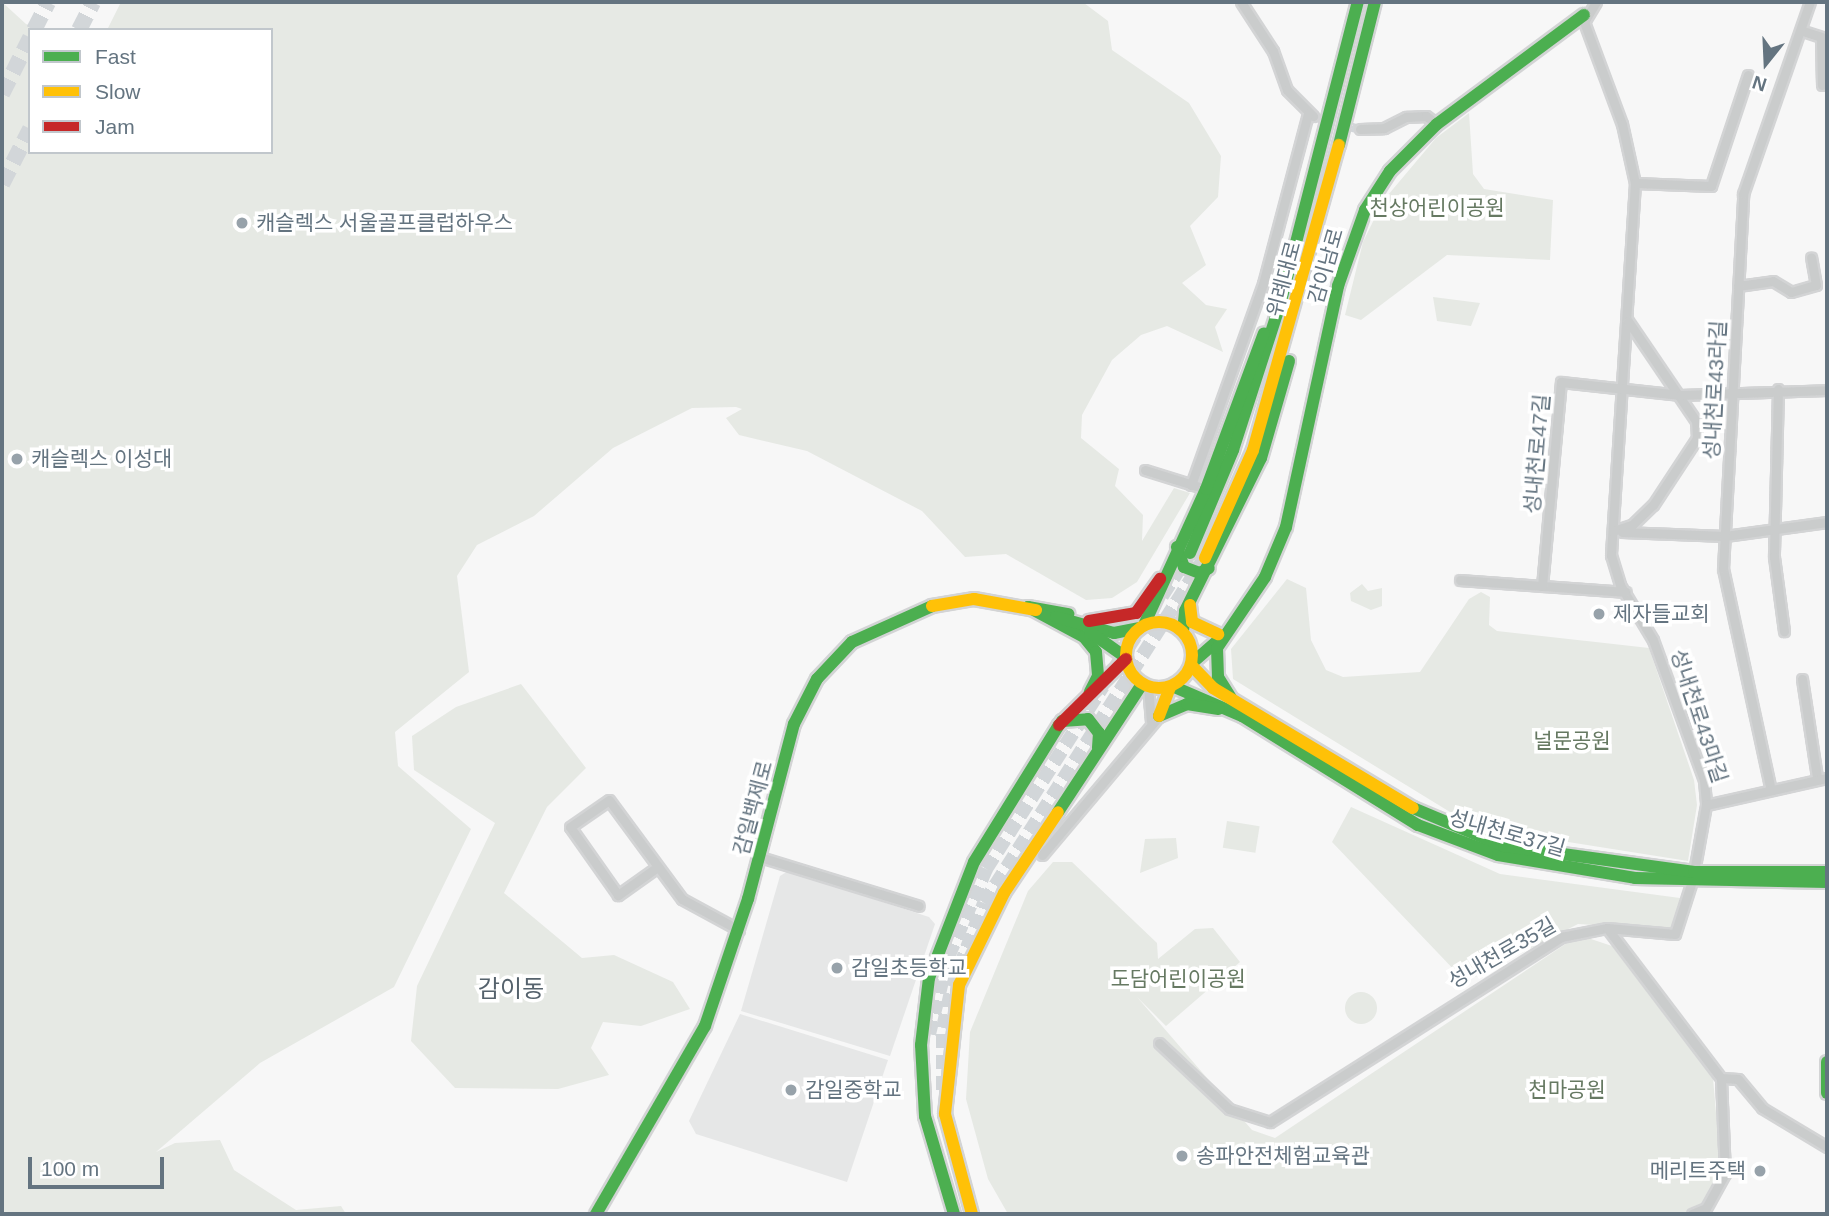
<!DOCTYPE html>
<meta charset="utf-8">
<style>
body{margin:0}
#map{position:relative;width:1829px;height:1216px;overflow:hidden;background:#f7f7f7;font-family:Arial,"Noto Sans KR",sans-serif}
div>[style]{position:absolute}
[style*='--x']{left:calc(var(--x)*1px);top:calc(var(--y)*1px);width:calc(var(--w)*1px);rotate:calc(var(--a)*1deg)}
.built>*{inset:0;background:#e6e7e7}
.green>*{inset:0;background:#e6e9e4;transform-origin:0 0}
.round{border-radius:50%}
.street-tunnel>*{height:9px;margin-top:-4.5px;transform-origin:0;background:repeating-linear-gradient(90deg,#d2d6d9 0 9px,transparent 0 13.5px)}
.primary-tunnel>*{height:14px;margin-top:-7px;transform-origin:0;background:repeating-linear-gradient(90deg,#d2d6d9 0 14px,transparent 0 21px)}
.highway-tunnel>*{height:16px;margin-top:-8px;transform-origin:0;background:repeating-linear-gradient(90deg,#d2d6d9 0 16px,transparent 0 24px)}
.roads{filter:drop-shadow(2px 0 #d3d4d5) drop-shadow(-2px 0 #d3d4d5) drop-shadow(0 2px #d3d4d5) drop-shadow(0 -2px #d3d4d5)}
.street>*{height:9px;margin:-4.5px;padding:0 4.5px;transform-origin:4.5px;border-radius:4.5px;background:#cacccc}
.fast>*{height:12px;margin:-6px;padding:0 6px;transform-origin:6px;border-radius:6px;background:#4caf50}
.slow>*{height:12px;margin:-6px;padding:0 6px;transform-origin:6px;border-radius:6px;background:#ffc107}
.slow>.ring{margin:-6px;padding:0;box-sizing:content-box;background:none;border:12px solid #ffc107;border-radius:50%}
.jam>*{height:12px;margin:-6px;padding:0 6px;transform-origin:6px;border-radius:6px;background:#c62828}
.dots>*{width:19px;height:19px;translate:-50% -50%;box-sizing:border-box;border:4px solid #fff;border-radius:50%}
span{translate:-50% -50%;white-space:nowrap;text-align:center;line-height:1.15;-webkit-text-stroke:7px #fff;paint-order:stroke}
.park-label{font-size:21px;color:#667962}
.poi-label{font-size:21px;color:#647480}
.left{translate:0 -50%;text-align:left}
.right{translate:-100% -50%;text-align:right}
.street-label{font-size:21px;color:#647480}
.quarter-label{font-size:24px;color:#55626c}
.frame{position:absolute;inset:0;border:4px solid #647480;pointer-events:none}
.legend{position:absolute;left:28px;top:28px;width:245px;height:126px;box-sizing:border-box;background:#fff;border:2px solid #c1c7cc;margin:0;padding:9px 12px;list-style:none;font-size:21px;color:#647480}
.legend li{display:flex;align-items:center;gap:14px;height:35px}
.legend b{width:35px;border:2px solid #c1c7cc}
.north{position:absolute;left:1731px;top:28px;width:70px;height:70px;-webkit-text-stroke:5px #fff;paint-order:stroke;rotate:198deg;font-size:19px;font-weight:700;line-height:28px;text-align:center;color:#647480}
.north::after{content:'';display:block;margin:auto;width:24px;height:32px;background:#647480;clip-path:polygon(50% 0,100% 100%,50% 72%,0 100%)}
.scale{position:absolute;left:28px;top:1157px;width:136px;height:32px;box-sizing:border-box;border:4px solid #647480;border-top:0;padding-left:9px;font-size:21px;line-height:24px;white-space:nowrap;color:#647480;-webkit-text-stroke:5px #fff;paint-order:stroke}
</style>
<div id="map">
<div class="built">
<i style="clip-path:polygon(788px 871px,929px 917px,935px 924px,890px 1056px,741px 1011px,780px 876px)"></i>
<i style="clip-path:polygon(740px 1014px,888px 1060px,847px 1182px,696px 1134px,689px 1121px)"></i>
</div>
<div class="green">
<i style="clip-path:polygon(2px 2px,26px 24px,45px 30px,30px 30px,30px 152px,123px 153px,271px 152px,271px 30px,107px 30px,121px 2px,1084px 3px,1108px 21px,1112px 50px,1189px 103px,1221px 156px,1218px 197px,1190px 226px,1206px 265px,1182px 283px,1206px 305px,1227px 309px,1215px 327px,1223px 352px,1167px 326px,1141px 335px,1112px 360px,1082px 415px,1081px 438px,1119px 469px,1115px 486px,1143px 515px,1142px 541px,1174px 488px,1190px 493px,1137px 582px,1112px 598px,1086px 600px,1006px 554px,965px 557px,922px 511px,807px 451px,739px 435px,726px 418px,742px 409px,736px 407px,692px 408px,613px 448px,534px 516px,477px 545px,457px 576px,469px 672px,395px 732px,398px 766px,471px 829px,394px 987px,260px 1063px,156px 1152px,175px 1143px,220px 1140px,234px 1170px,296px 1210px,341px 1206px,346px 1214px,2px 1214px)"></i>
<i style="clip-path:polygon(1469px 113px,1473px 174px,1484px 189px,1553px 200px,1550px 260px,1447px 255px,1361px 320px,1345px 315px,1363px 242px,1383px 201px,1436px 138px)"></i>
<i style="clip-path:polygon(1433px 297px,1480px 303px,1471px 326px,1437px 321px)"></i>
<i style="clip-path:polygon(1287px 579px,1306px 588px,1311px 640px,1326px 670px,1343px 677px,1420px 672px,1469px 599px,1481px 592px,1490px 597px,1489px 625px,1497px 631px,1649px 648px,1694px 780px,1697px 805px,1688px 861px,1499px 831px,1450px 812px,1233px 679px,1231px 649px)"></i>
<i style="clip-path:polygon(1362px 584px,1368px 591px,1382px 588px,1382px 606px,1371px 610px,1351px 601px,1350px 593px)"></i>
<i style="clip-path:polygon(521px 684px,586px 768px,547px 807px,504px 893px,582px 958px,614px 955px,673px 982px,690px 1009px,641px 1026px,603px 1022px,591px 1048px,609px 1075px,558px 1089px,455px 1088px,411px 1041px,417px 986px,495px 823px,414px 770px,412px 736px,456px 707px)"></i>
<i style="clip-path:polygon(1351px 807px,1500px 874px,1680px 898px,1674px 930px,1578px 924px,1475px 977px,1459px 975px,1332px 842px)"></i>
<i style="left:1227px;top:821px;width:33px;height:27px;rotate:9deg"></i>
<i style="clip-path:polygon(1176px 838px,1178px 858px,1140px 873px,1145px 839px)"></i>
<i style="clip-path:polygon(1053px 862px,1072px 862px,1157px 943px,1158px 959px,1195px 929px,1213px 928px,1240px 962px,1166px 1026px,1137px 997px,1252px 1130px,1275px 1138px,1579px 935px,1612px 946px,1713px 1078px,1721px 1172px,1704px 1203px,1682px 1214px,1008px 1214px,988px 1179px,966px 1099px,970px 1032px,1028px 891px)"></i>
<i class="round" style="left:1345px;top:992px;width:32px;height:32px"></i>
</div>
<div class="street-tunnel">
<i style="--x:1313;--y:116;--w:49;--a:15.5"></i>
</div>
<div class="primary-tunnel">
<i style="--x:1162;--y:596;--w:46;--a:-57.3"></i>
<i style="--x:1116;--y:666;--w:56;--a:-56.6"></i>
<i style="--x:929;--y:1034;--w:79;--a:-76.1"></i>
<i style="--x:948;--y:957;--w:96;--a:-66.6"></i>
<i style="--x:986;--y:869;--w:217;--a:-57.4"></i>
<i style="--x:943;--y:1090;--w:62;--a:-90"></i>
<i style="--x:943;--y:1028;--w:42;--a:-77.6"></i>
<i style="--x:952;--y:987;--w:90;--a:-69.1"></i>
<i style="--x:984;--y:903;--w:405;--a:-57.4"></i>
</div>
<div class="highway-tunnel">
<i style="--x:34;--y:30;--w:31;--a:-63"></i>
<i style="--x:79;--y:30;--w:31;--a:-63"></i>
<i style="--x:2;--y:94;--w:63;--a:-63.4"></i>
<i style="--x:2;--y:184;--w:62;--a:-63"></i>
</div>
<div class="roads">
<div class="street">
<i style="--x:1241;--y:2;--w:59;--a:56.9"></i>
<i style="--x:1273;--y:51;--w:41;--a:70.3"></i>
<i style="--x:1287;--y:90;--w:37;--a:45"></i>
<i style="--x:1596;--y:2;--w:23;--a:121"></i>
<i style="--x:1584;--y:22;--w:109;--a:69.6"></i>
<i style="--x:1622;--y:124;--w:60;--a:77.6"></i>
<i style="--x:1635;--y:183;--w:373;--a:93.7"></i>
<i style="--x:1611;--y:555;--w:31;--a:73"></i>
<i style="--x:1620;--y:585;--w:64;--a:59"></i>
<i style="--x:1653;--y:640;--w:149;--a:70"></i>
<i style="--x:1704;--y:780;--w:25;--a:85"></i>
<i style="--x:1706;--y:805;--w:68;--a:100.2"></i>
<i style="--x:1803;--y:31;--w:19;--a:18"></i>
<i style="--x:1821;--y:37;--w:48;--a:88.8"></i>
<i style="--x:1360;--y:129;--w:24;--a:-2"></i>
<i style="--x:1384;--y:128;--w:25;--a:-27"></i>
<i style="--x:1406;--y:117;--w:20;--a:-3"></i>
<i style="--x:1426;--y:116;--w:14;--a:36"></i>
<i style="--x:1635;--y:183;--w:76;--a:2.3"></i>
<i style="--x:1711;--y:186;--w:117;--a:-71.6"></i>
<i style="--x:1738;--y:286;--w:35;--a:-8"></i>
<i style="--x:1773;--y:281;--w:21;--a:31"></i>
<i style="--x:1791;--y:292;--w:26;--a:-16"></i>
<i style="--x:1816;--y:285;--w:28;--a:-100"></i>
<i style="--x:1778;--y:389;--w:168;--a:91.4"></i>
<i style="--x:1774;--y:557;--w:75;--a:82.3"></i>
<i style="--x:1145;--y:470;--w:64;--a:17.3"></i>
<i style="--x:1191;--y:485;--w:214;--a:-70.3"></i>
<i style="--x:1263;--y:284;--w:176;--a:-75.2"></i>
<i style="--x:1613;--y:531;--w:20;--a:-18"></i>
<i style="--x:1632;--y:525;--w:29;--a:-44"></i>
<i style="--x:1653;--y:505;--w:80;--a:-56.7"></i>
<i style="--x:1697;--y:438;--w:17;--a:-93"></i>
<i style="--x:1696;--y:421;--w:121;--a:-124.2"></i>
<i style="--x:1622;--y:532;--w:103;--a:2.2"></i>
<i style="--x:1725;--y:536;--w:103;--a:-7.8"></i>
<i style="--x:1460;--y:580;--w:166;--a:4.1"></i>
<i style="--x:1542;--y:586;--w:205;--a:-84.7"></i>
<i style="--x:1561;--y:382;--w:120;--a:6.2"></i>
<i style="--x:1680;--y:395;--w:147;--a:-1.9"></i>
<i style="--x:1802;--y:679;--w:99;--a:81.3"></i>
<i style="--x:1148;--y:687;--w:34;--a:85"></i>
<i style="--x:1770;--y:786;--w:222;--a:-102.2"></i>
<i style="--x:1723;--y:569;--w:376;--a:-86.9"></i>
<i style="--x:1743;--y:194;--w:203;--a:-70.8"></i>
<i style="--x:1706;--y:805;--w:124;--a:-12.6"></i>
<i style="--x:1042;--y:855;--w:182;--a:-49.9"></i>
<i style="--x:760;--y:857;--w:166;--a:17.1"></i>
<i style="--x:656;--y:868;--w:47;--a:144.6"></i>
<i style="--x:618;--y:895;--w:83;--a:-125.2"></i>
<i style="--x:570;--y:827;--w:47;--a:-34.7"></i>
<i style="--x:609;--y:800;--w:123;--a:53.6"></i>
<i style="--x:682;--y:899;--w:65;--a:28.5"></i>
<i style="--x:1607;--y:928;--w:188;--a:52.8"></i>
<i style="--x:1721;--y:1078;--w:17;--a:3"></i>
<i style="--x:1738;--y:1079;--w:38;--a:50"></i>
<i style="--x:1762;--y:1108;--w:76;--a:31"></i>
<i style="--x:1159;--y:1043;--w:96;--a:43.3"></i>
<i style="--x:1229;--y:1109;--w:43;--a:17.6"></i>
<i style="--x:1270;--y:1122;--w:345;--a:-32.4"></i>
<i style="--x:1561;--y:937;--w:47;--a:-11.1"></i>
<i style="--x:1607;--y:928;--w:68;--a:5"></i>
<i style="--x:1675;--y:934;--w:56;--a:-72.2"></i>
<i style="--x:1692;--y:1214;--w:15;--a:-23"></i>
<i style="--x:1706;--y:1208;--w:39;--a:-61"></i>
<i style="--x:1725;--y:1174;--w:96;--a:-92.4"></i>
</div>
<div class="fast">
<i style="--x:1339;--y:145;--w:147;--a:-75.9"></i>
<i style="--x:1177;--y:547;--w:21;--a:71"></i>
<i style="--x:1184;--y:567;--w:17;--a:21"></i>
<i style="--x:1200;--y:573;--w:10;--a:-29"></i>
<i style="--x:1190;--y:553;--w:112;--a:-67.3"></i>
<i style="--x:1233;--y:450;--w:157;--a:-72.1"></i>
<i style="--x:1281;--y:301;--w:309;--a:-75.6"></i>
<i style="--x:1028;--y:607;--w:41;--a:9.9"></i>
<i style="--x:1028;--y:607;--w:64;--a:28.2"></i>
<i style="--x:1084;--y:637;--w:19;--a:51"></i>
<i style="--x:1096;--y:652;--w:24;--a:85"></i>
<i style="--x:1098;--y:676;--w:18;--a:117"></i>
<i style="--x:1056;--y:617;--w:60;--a:15.4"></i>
<i style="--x:1114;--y:633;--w:25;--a:-11"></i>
<i style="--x:1144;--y:625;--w:149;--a:-65.5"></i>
<i style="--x:1206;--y:489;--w:166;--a:-69.6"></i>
<i style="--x:1183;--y:631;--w:20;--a:-84"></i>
<i style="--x:1185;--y:611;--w:171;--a:-63.6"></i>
<i style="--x:1261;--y:458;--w:101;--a:-73.9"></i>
<i style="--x:1090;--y:632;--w:43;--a:35.5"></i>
<i style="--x:1192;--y:663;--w:38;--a:-41"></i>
<i style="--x:1172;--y:686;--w:76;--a:23.2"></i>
<i style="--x:1242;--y:716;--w:207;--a:31.8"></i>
<i style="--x:1418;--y:825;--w:85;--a:20.6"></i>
<i style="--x:1498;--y:855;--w:139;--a:9.5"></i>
<i style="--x:1635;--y:878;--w:192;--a:1.2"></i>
<i style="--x:1231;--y:698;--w:25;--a:-122"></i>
<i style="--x:1218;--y:677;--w:29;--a:-92"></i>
<i style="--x:1217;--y:648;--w:86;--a:-55.9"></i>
<i style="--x:1265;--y:577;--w:54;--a:-67.2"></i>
<i style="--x:1286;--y:527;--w:247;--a:-77.8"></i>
<i style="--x:1338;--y:286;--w:81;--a:-70.4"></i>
<i style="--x:1365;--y:210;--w:46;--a:-57.3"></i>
<i style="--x:1390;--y:171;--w:66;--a:-45"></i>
<i style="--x:1437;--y:124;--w:183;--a:-36.6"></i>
<i style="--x:1159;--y:716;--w:30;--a:-23"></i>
<i style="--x:1187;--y:704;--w:32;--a:9"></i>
<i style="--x:1062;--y:721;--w:26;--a:-4"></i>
<i style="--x:1088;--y:719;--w:18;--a:52"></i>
<i style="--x:1099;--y:733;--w:15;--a:94"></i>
<i style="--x:1413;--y:808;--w:99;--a:22.7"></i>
<i style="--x:1504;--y:846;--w:192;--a:7.8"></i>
<i style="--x:1694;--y:872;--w:133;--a:0"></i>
<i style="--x:1058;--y:812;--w:153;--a:-56.7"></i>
<i style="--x:1827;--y:1062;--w:31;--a:90"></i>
<i style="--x:596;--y:1214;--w:217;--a:-59.9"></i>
<i style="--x:705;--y:1026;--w:134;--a:-71.3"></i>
<i style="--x:748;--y:899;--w:181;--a:-75.3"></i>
<i style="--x:794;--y:724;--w:51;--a:-62.9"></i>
<i style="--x:817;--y:679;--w:51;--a:-46.6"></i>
<i style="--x:852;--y:642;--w:88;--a:-24.2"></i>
<i style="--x:954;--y:1214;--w:102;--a:-106.5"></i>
<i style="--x:925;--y:1116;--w:71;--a:-93.2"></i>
<i style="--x:921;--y:1045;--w:67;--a:-83.2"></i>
<i style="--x:929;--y:978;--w:124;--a:-68.8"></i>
<i style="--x:974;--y:862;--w:161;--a:-58.2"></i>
</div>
<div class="slow">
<i style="--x:1205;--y:558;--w:118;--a:-66"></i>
<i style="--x:1253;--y:450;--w:317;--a:-74.3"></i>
<i style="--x:1190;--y:605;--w:17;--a:83"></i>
<i style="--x:1192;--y:622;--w:29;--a:25"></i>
<i style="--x:932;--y:606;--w:43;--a:-9.5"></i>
<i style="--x:974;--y:599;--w:63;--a:10.1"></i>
<i class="ring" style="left:1126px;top:622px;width:54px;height:54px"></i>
<i style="--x:1191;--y:665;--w:32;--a:46"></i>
<i style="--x:1213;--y:688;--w:233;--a:31"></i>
<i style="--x:1159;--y:716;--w:31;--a:-69"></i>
<i style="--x:972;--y:1214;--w:104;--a:-105.1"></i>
<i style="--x:945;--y:1114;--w:130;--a:-83.8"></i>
<i style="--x:959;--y:985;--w:102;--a:-63.9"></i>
<i style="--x:1004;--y:893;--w:97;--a:-56.3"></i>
</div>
<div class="jam">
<i style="--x:1089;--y:621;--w:48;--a:-9.7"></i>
<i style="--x:1136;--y:613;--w:42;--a:-54.8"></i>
<i style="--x:1059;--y:725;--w:94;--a:-44.6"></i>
</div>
</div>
<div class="dots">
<i style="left:242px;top:223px;background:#97a2aa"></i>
<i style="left:17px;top:459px;background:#97a2aa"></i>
<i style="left:1599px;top:614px;background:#97a2aa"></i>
<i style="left:837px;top:968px;background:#97a2aa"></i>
<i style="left:791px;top:1090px;background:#97a2aa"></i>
<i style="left:1182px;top:1156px;background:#97a2aa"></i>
<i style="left:1760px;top:1171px;background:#97a2aa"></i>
</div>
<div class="park-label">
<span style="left:1437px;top:208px">천상어린이공원</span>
<span style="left:1572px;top:741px">널문공원</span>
<span style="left:1178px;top:979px">도담어린이공원</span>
<span style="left:1567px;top:1090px">천마공원</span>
</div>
<div class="poi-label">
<span class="left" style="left:256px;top:223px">캐슬렉스 서울골프클럽하우스</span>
<span class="left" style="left:31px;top:459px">캐슬렉스 이성대</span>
<span class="left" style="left:1613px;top:614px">제자들교회</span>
<span class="left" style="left:851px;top:968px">감일초등학교</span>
<span class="left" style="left:805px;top:1090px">감일중학교</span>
<span class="left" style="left:1196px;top:1156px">송파안전체험교육관</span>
<span class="right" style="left:1746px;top:1171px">메리트주택</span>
</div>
<div class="street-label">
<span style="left:1326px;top:266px;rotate:-74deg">감이남로</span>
<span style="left:1284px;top:279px;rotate:-75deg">위례대로</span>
<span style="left:1715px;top:390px;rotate:-87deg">성내천로43라길</span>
<span style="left:1537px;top:454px;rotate:-85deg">성내천로47길</span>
<span style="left:1699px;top:716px;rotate:72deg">성내천로43마길</span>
<span style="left:753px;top:808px;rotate:-75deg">감일백제로</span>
<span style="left:1507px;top:833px;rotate:16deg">성내천로37길</span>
<span style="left:1502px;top:953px;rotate:-30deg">성내천로35길</span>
</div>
<div class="quarter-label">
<span style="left:511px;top:989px">감이동</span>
</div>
<div class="frame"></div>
<ul class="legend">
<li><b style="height:9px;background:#4caf50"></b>Fast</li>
<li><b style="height:9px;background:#ffc107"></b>Slow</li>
<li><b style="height:9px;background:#c62828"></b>Jam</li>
</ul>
<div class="north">N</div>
<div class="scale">100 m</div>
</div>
